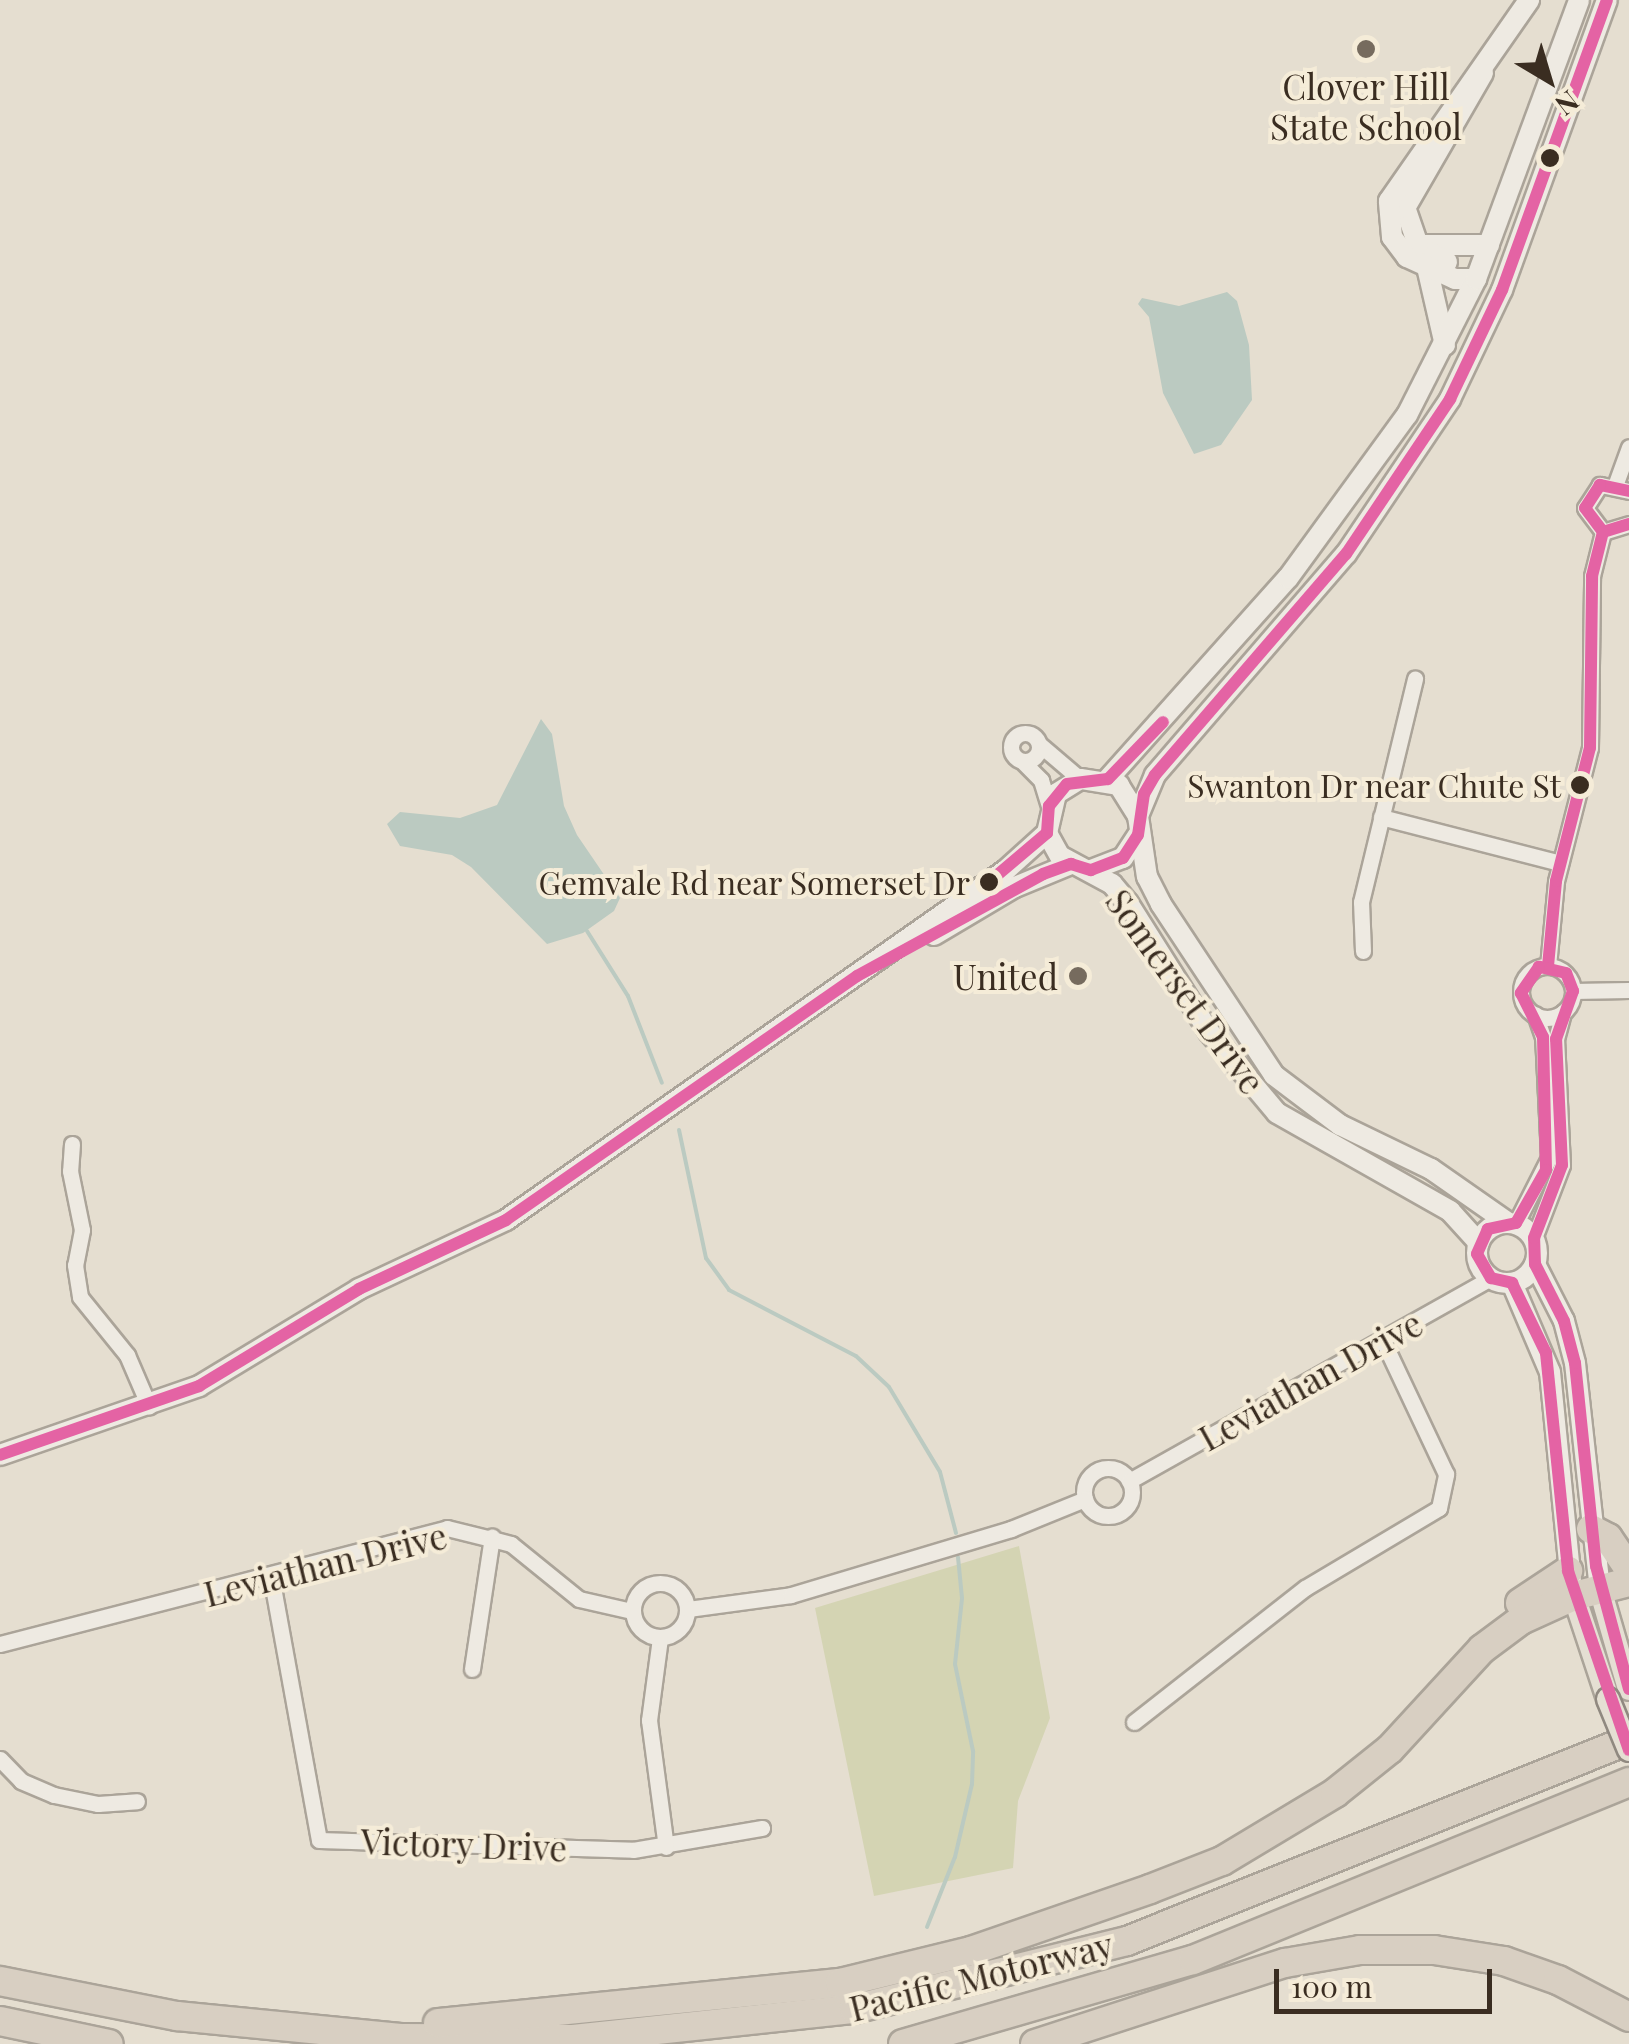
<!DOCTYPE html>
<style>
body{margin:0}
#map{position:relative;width:1629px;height:2044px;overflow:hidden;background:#e5ded0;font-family:"Playfair Display",serif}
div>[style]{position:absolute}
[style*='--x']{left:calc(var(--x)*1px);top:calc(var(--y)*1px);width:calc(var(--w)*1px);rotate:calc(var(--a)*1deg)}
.green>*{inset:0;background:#d4d4b3}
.water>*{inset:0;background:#bbcac1}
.stream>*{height:4px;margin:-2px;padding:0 2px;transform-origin:2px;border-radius:2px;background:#bbcac1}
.roads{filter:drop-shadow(2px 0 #aba499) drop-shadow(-2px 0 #aba499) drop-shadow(0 2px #aba499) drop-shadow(0 -2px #aba499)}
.street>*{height:15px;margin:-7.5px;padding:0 7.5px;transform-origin:7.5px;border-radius:7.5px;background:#eeeae2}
.street>.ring{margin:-7.5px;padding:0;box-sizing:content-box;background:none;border:15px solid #eeeae2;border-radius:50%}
.secondary>*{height:20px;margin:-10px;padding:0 10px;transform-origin:10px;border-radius:10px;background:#eeeae2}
.secondary>.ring{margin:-10px;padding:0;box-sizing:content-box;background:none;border:20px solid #eeeae2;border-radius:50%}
.primary>*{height:22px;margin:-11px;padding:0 11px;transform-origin:11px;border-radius:11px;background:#e5dfd3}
.highway>*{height:28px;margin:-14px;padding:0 14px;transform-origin:14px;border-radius:14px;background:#d8cfc2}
.bridges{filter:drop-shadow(2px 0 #908980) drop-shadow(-2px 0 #908980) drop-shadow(0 2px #908980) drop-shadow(0 -2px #908980)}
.primary-bridge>*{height:22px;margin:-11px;padding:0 11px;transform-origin:11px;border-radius:11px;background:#e5dfd3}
.bus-1>*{height:12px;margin:-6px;padding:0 6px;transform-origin:6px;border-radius:6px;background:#e463a4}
.dots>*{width:28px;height:28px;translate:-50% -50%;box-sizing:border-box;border:5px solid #f5ecd8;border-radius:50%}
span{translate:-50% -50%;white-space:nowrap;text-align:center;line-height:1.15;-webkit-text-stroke:8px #f5ecd8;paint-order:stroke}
.bus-label{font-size:32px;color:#3a2d21}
.right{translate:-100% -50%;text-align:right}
.poi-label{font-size:35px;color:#3a2d21}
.street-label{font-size:35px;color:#3a2d21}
.north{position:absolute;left:1499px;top:30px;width:100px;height:100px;-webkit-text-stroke:8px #f5ecd8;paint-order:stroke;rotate:142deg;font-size:28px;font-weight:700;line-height:40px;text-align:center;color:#3a2d21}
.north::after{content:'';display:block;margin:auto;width:35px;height:45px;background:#3a2d21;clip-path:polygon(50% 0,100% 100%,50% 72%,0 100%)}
.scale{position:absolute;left:1274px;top:1969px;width:218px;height:45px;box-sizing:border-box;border:5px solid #3a2d21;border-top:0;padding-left:12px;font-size:30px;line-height:35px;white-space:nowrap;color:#3a2d21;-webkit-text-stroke:8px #f5ecd8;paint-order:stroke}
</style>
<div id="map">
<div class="green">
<i style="clip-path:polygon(1019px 1546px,1050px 1718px,1018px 1801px,1013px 1868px,874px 1896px,815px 1608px)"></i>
</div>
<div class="water">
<i style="clip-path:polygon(1227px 292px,1237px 301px,1249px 345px,1252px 400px,1221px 445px,1194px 454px,1163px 393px,1149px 317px,1138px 304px,1142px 298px,1179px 306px)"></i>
<i style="clip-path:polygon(541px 719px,552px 734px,564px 806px,577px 835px,620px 898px,614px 911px,583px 933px,547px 944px,471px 867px,452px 855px,400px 846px,387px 824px,400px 812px,460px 818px,497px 805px)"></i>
</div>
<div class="stream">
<i style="--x:587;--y:931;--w:77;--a:57.8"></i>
<i style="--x:628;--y:996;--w:93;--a:68.7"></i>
<i style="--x:679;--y:1130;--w:131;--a:78.1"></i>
<i style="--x:706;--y:1258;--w:39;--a:54"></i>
<i style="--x:729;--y:1290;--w:143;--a:27.5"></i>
<i style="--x:856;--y:1356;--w:45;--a:43.2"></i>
<i style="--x:889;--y:1387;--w:99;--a:59"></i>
<i style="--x:940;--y:1472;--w:63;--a:75.3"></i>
<i style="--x:927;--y:1927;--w:75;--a:-68.2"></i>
<i style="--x:955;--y:1857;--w:75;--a:-76.9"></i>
<i style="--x:972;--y:1784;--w:33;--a:-88"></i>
<i style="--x:973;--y:1751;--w:89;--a:-101.7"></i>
<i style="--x:955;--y:1664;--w:66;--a:-83.9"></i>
<i style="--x:962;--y:1598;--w:41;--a:-95.6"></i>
</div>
<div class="roads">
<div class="street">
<i style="--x:1616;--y:483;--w:38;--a:-70"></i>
<i style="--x:1629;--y:491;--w:30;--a:-168"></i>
<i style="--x:1600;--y:485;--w:27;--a:123"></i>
<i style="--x:1585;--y:508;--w:30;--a:53"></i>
<i style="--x:1603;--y:532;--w:27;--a:-17"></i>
<i class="ring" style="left:1011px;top:733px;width:13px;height:13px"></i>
<i style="--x:1039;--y:744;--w:54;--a:40.5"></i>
<i style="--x:1022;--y:761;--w:27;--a:45"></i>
<i style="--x:1041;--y:780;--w:27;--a:73"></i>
<i style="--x:1381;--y:817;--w:185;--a:14.4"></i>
<i style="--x:1363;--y:951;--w:49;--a:-92.3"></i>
<i style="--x:1361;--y:902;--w:230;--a:-76.4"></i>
<i style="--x:1548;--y:966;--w:85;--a:-84.6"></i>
<i style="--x:1556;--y:881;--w:137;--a:-75.7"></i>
<i style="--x:1590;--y:748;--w:172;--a:-89.3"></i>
<i style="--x:1592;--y:576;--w:45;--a:-76"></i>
<i class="ring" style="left:1521px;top:966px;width:37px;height:37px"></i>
<i style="--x:1573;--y:991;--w:56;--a:-1"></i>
<i style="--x:72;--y:1144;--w:27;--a:94"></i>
<i style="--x:70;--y:1171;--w:60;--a:78.5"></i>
<i style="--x:82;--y:1230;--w:36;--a:101"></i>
<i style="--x:75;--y:1265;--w:32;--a:81"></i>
<i style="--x:80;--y:1297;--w:75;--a:51"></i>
<i style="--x:127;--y:1355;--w:56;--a:66.7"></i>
<i style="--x:1516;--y:1223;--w:73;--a:-63.1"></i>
<i style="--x:1549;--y:1158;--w:121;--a:-92.8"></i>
<i style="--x:1543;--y:1037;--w:24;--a:-109"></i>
<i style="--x:1534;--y:1238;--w:78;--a:-69"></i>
<i style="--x:1562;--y:1165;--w:126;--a:-92.7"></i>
<i style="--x:1556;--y:1039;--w:28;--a:-75"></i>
<i class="ring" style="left:1084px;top:1468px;width:33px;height:33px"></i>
<i style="--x:1129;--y:1481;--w:415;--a:-29.3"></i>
<i style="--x:271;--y:1576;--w:268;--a:79.7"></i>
<i style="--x:319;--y:1840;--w:314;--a:1.8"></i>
<i style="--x:633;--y:1850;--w:131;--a:-9.7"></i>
<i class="ring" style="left:633px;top:1583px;width:39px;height:39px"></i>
<i style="--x:688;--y:1609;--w:104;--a:-7.7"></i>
<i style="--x:791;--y:1595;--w:230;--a:-16.7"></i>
<i style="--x:1011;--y:1529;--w:80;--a:-22.1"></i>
<i style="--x:660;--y:1638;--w:83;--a:97.6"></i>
<i style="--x:649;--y:1720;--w:128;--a:82.4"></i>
<i style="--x:0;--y:1644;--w:462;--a:-14.5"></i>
<i style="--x:447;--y:1528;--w:66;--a:14"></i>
<i style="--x:511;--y:1544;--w:87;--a:39"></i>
<i style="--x:579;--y:1599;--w:54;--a:12.8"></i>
<i style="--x:472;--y:1669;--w:134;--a:-81.4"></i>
<i style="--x:1134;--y:1722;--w:217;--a:-38.1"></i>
<i style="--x:1305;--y:1588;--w:156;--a:-30.8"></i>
<i style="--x:1439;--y:1508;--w:35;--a:-78"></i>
<i style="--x:1446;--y:1474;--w:145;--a:-115.3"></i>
<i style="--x:0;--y:1759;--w:30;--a:46"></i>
<i style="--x:21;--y:1781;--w:36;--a:23"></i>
<i style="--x:54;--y:1795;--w:45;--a:11.6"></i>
<i style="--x:98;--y:1804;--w:39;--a:-4"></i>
</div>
<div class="secondary">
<i style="--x:1420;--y:245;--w:69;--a:0"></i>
<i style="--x:1447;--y:262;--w:34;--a:-150"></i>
<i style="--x:1418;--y:245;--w:39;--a:-109"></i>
<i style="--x:1405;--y:208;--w:156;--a:-60"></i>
<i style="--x:1427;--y:267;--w:80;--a:77"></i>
<i style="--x:1476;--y:279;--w:21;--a:180"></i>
<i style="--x:1455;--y:279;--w:53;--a:-155.4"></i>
<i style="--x:1407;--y:257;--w:25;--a:-127"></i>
<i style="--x:1392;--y:237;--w:36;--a:-95"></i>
<i style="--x:1389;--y:201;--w:245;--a:-55.1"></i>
<i style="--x:1108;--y:779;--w:270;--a:-48.2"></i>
<i style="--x:1288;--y:578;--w:202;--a:-53.9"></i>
<i style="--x:1407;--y:415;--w:153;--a:-63.1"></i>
<i style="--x:1476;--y:279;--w:297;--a:-69.7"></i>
<i style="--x:1138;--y:816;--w:36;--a:-122"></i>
<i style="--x:1119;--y:785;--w:39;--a:-171"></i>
<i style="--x:1080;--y:779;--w:28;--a:148"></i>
<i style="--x:1056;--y:794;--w:40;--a:103"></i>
<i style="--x:1047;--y:833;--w:26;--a:61"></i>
<i style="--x:1060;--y:856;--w:59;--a:28.3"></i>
<i style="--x:1112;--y:884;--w:25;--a:50"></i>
<i style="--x:1128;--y:903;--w:154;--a:57.8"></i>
<i style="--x:1210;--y:1033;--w:104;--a:50.1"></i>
<i style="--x:1277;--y:1113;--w:199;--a:29.5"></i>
<i style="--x:1450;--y:1211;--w:43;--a:47.8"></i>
<i style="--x:1091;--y:870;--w:34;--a:-21"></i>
<i style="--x:1123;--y:858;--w:27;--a:-57"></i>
<i style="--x:934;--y:935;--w:94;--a:-30.7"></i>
<i style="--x:1015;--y:887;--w:61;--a:-22.3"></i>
<i style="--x:1507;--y:1222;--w:93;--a:-145.1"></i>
<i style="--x:1431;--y:1169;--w:101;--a:-154.2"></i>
<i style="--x:1340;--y:1125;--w:83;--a:-142.9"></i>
<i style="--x:1274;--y:1075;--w:205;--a:-123.5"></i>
<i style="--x:1161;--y:904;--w:30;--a:-117"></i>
<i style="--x:1147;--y:877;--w:62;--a:-98.4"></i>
<i style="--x:1138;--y:816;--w:44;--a:-67.5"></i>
<i style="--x:1155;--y:775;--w:292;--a:-49.2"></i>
<i style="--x:1346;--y:554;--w:187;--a:-56.1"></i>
<i style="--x:1450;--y:399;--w:121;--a:-64.5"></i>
<i style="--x:1502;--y:290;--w:308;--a:-70.1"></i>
<i class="ring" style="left:1477px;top:1223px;width:40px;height:40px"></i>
<i style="--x:1535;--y:1264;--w:64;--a:63"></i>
<i style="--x:1564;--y:1321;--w:43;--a:75.3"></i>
<i style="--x:1575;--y:1363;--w:227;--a:83.7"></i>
<i style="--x:1512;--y:1283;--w:97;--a:66.9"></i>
<i style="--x:1550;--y:1372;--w:213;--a:84.3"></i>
<i style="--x:0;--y:1455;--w:211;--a:-19.1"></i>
<i style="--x:199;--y:1386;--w:187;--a:-31.2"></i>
<i style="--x:359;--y:1289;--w:162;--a:-25.1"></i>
<i style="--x:506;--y:1220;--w:610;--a:-34.99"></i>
<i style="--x:1006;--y:870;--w:55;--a:-42.1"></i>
</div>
<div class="primary">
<i style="--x:1600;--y:1589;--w:104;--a:73.8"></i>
<i style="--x:1574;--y:1596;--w:108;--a:71.7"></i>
</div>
<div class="highway">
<i style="--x:1591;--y:1529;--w:19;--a:28"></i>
<i style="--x:1608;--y:1538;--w:37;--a:56"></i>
<i style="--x:1520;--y:1603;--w:58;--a:-33.7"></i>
<i style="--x:0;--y:1981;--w:180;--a:11.2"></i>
<i style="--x:177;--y:2016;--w:227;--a:5.6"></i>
<i style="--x:403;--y:2038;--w:170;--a:0.3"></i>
<i style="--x:573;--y:2039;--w:283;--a:-6.1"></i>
<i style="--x:854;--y:2009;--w:281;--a:-14"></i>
<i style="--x:1127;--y:1941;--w:541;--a:-21.82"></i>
<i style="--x:0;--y:2021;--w:111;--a:11.9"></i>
<i style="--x:438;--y:2023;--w:404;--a:-5.7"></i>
<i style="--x:840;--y:1983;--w:135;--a:-13.7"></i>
<i style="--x:971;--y:1951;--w:189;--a:-19.1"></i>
<i style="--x:1150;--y:1889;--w:77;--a:-21.3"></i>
<i style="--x:1222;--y:1861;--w:132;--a:-31"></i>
<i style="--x:1335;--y:1793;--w:70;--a:-38.7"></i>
<i style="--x:1390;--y:1749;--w:136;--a:-47.4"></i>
<i style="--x:1482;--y:1649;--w:49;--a:-36.6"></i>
<i style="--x:1521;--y:1620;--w:58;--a:-24.4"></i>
<i style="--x:1574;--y:1596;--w:57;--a:-14.3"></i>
<i style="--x:903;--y:2044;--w:302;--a:-16.2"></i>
<i style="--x:1193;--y:1960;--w:471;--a:-22.2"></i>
<i style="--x:1035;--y:2044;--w:263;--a:-18"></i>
<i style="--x:1285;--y:1963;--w:76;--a:-9.8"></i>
<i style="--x:1360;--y:1950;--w:74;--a:0"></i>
<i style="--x:1434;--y:1950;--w:71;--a:8.9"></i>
<i style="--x:1504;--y:1961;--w:57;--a:19.4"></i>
<i style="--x:1558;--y:1980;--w:80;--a:27.5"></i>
</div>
</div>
<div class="bridges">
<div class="primary-bridge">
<i style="--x:1608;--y:1699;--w:55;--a:67.6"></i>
</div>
</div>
<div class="bus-1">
<i style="--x:1629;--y:491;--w:30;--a:-168"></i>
<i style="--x:1600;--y:485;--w:27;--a:123"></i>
<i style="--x:1585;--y:508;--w:30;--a:53"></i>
<i style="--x:1603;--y:532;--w:27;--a:-17"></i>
<i style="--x:989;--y:882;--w:76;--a:-40.2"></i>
<i style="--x:1047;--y:833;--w:27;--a:-86"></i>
<i style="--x:1049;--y:806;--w:28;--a:-51"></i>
<i style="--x:1067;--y:784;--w:41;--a:-7"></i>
<i style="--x:1108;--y:779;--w:79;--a:-46"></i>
<i style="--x:1548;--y:966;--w:85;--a:-84.6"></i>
<i style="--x:1556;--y:881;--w:137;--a:-75.7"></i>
<i style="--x:1590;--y:748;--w:172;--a:-89.3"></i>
<i style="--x:1592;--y:576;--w:45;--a:-76"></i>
<i style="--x:0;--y:1455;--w:211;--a:-19.1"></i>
<i style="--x:199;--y:1386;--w:187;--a:-31.2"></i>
<i style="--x:359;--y:1289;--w:162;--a:-25.1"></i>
<i style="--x:506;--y:1220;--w:427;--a:-34.8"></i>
<i style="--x:857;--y:976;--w:212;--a:-28.7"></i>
<i style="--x:1043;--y:874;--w:30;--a:-20"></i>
<i style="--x:1071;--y:864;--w:21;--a:17"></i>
<i style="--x:1091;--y:870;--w:34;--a:-21"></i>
<i style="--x:1123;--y:858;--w:27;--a:-57"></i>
<i style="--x:1138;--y:835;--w:41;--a:-81.7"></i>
<i style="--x:1144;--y:794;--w:22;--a:-60"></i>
<i style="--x:1155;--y:775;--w:292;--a:-49.2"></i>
<i style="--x:1346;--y:554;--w:187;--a:-56.1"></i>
<i style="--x:1450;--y:399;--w:121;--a:-64.5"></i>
<i style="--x:1502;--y:290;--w:308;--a:-70.1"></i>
<i style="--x:1629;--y:1689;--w:127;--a:-105"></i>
<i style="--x:1596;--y:1566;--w:204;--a:-95.9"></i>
<i style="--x:1575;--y:1363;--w:43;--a:-104.7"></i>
<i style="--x:1564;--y:1321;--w:64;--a:-117"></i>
<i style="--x:1535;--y:1264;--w:26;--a:-92"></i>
<i style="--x:1534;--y:1238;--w:78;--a:-69"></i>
<i style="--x:1562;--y:1165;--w:126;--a:-92.7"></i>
<i style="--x:1556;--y:1039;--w:51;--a:-70.5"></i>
<i style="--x:1573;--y:991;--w:19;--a:-111"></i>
<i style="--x:1566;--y:973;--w:28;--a:-167"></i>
<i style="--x:1539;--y:967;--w:32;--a:125"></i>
<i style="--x:1521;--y:993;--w:49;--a:63.4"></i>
<i style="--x:1543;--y:1037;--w:133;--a:88.7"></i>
<i style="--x:1546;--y:1170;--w:61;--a:119.5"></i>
<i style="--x:1516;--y:1223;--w:29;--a:168"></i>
<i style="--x:1488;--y:1229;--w:27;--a:114"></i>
<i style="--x:1477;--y:1254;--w:28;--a:60"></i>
<i style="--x:1491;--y:1278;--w:22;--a:13"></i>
<i style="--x:1512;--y:1283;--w:78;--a:64.1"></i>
<i style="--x:1546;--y:1353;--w:219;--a:84.2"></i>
<i style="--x:1568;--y:1571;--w:189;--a:71.2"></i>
</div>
<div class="dots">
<i style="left:1366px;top:49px;background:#766b5e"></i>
<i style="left:1550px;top:158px;background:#3a2d21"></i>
<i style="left:1580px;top:785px;background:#3a2d21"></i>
<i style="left:989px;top:882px;background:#3a2d21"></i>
<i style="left:1078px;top:976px;background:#766b5e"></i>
</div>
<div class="bus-label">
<span class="right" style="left:1561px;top:785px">Swanton Dr near Chute St</span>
<span class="right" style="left:970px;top:882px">Gemvale Rd near Somerset Dr</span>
</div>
<div class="poi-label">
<span style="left:1366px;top:106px">Clover Hill<br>State School</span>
<span class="right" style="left:1058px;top:976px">United</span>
</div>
<div class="street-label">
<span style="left:1186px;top:991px;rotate:54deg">Somerset Drive</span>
<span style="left:1310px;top:1380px;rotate:-29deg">Leviathan Drive</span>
<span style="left:325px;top:1564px;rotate:-14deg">Leviathan Drive</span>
<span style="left:464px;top:1844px;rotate:2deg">Victory Drive</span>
<span style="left:981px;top:1976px;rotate:-14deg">Pacific Motorway</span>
</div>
<div class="north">N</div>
<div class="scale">100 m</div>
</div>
